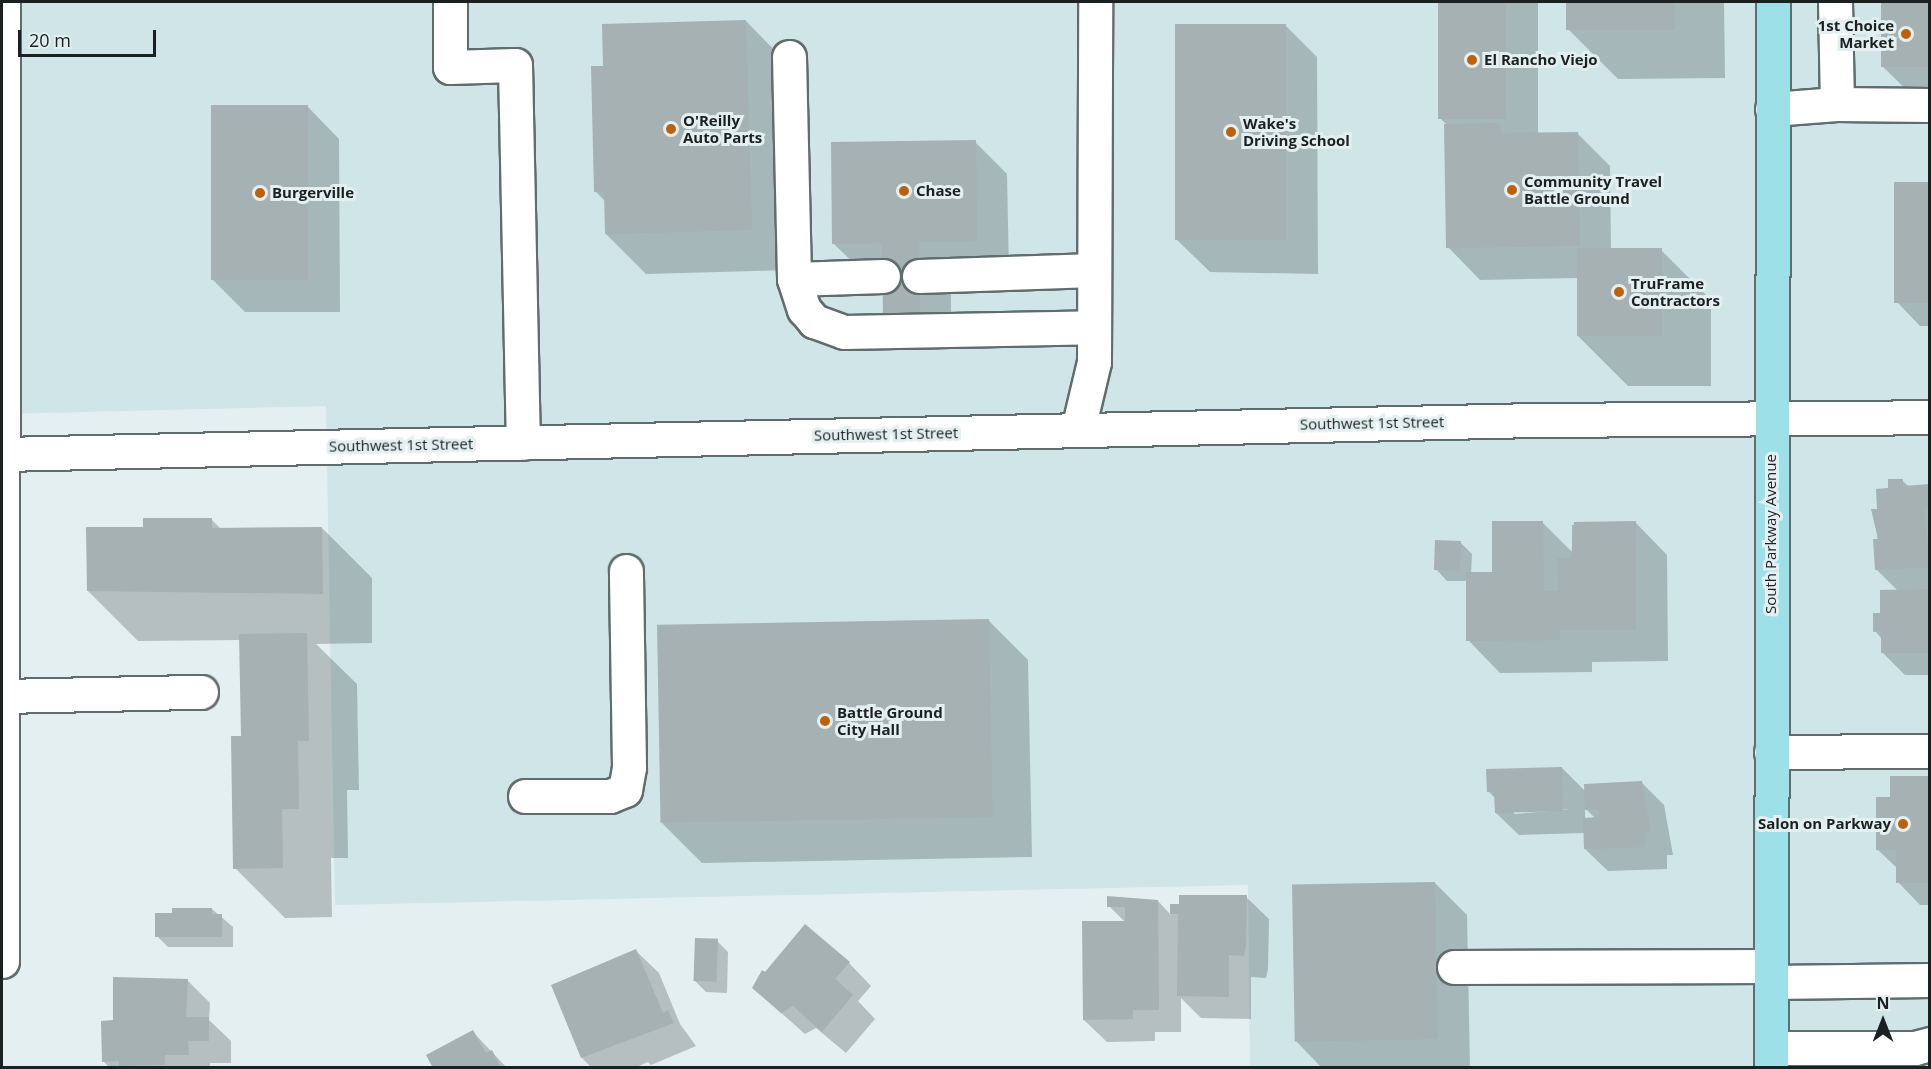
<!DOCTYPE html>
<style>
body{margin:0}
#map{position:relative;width:1931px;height:1069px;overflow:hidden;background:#e3eff0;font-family:"Open Sans",sans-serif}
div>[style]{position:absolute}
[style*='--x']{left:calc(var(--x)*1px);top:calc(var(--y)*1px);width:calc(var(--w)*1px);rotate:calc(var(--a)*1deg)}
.built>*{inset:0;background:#cfe5e7}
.shadow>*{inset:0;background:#0003}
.building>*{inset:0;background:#a5b1b2;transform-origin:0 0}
.roads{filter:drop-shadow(2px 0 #616c6d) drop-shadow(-2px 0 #616c6d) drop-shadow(0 2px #616c6d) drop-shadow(0 -2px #616c6d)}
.minor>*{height:33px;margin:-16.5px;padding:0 16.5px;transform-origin:16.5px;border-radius:16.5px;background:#fff}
.major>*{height:33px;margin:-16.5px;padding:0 16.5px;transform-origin:16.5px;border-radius:16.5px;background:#9ee0e7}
.dots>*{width:16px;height:16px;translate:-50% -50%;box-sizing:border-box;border:3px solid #e3eff0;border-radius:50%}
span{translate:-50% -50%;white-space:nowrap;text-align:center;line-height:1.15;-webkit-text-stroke:6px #e3eff0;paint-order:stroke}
.poi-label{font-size:15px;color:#1b2020;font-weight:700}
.right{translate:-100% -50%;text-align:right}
.left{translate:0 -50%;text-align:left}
.street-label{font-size:15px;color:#1b2020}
.frame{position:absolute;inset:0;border:3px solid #1b2020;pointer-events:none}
.north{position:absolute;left:1853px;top:991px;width:60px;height:60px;-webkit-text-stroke:4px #e3eff0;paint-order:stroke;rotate:0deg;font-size:16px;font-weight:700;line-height:24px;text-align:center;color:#1b2020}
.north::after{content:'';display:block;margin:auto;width:21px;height:27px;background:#1b2020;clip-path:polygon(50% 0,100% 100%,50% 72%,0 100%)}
.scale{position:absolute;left:18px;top:30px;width:138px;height:27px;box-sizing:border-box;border:3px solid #1b2020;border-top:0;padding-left:8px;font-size:18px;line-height:21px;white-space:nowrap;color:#1b2020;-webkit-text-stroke:4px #e3eff0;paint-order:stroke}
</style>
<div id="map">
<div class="built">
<i style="clip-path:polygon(2px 2px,1929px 2px,1929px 1067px,1250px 1067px,1248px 885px,335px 905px,326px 406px,2px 414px)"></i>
</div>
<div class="shadow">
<i style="clip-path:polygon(1440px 2px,1538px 2px,1538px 134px,1578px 134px,1610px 166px,1611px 250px,1661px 250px,1711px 300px,1711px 386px,1628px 386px,1578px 336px,1578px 278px,1480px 280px,1448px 247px,1446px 124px,1440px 118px)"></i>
<i style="clip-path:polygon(1567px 2px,1724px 2px,1725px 78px,1618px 79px,1568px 29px)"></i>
<i style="clip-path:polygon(1883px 2px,1930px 2px,1930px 99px,1916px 99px,1883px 67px)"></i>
<i style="clip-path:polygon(746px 21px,785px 61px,791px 270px,646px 274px,606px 234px,605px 201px,596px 192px,605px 67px)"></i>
<i style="clip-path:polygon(1285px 25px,1317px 57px,1318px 274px,1210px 272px,1177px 240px)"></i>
<i style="clip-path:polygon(307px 106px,339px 139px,340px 312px,245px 312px,213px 280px)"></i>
<i style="clip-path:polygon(975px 142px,1007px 174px,1009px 273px,951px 274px,951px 349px,917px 350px,885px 318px,884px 275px,866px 275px,833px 243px)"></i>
<i style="clip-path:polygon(1930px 184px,1930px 326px,1920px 326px,1898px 303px)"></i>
<i style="clip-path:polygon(1902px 480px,1909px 487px,1930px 486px,1930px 675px,1905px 675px,1883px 653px,1882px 639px,1875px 631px,1898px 591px,1876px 569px,1879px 510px,1890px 489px)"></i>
<i style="clip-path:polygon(211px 519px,221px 529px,322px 528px,372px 578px,372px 643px,316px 644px,357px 684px,359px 790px,347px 790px,348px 858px,331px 858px,332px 917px,285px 918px,235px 868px,243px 738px,241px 640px,138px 641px,88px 591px,145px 528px)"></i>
<i style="clip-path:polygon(1542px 522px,1572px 552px,1572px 525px,1635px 522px,1667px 555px,1668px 661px,1592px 662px,1592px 672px,1500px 673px,1468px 640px,1468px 581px,1447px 581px,1436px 569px,1460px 542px,1472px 554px,1471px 574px,1494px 574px)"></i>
<i style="clip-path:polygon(988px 620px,1028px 660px,1032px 857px,702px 863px,662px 823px)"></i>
<i style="clip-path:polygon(evenodd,1562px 768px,1586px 792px,1642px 783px,1664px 805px,1673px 855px,1667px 855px,1667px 869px,1608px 871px,1585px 849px,1585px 833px,1519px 835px,1496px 813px,1496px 799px,1488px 791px,1562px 768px,1585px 808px,1596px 819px,1585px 819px,1585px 808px,1562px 768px,1571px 809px,1515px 814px,1512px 811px,1571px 809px)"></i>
<i style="clip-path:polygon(1930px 777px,1930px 905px,1920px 905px,1898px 882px,1898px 869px,1878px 850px,1892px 799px)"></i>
<i style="clip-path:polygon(1435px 883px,1467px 915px,1470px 1068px,1322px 1068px,1296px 1041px)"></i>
<i style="clip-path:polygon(1246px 897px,1269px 919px,1268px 969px,1266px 978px,1251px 977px,1251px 1019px,1201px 1018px,1181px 998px,1181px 1032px,1155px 1032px,1155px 1041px,1107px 1042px,1084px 1020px,1126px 923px,1109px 906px,1158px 901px,1171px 915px,1172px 905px)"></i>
<i style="clip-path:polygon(212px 909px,233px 927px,233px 947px,168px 947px,157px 936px,173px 914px)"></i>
<i style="clip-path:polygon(717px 941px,728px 952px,727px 993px,706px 992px,695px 981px)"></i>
<i style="clip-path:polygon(636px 951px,659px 973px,680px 1024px,696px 1046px,651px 1065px,648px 1062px,634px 1068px,592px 1068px,582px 1058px,552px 986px)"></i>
<i style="clip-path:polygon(849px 963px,871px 986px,858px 1001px,875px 1019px,846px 1053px,816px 1028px,805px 1034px,753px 988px)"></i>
<i style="clip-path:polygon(187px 980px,210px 1003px,209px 1020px,231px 1041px,231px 1063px,210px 1063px,210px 1068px,110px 1068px,103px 1061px,115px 1022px)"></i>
<i style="clip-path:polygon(473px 1032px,507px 1068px,434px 1068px)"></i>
</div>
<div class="building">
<i style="left:1438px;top:2px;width:68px;height:117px"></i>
<i style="left:1566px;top:2px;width:109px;height:28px"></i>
<i style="left:1881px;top:2px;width:49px;height:65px"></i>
<i style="clip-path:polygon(746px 20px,752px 230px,605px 234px,604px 192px,594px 192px,591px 66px,603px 66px,602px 24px)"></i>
<i style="left:1175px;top:24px;width:111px;height:216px"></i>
<i style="left:308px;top:105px;width:175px;height:97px;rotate:90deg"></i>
<i style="clip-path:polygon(1500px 123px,1501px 133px,1578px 132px,1580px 246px,1446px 248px,1444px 124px)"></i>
<i style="clip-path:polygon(976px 140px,977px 241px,919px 242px,920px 318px,883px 319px,882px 243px,832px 244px,831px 142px)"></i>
<i style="left:1930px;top:182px;width:121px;height:36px;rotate:90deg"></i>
<i style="left:1577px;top:248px;width:85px;height:88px"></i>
<i style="clip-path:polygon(1888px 479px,1903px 479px,1903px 486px,1930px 484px,1930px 507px,1924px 508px,1930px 567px,1875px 570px,1873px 539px,1878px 539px,1871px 509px,1877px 509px,1876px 489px,1888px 488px)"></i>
<i style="clip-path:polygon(143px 518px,212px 518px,212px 528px,322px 527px,323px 594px,87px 591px,86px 527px,143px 527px)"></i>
<i style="clip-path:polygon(1492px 521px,1543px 521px,1544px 591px,1558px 591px,1557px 558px,1571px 558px,1574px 522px,1636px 521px,1636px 630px,1560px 630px,1560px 640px,1466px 641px,1466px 572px,1492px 572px)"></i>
<i style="left:1435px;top:540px;width:26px;height:30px;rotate:2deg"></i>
<i style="clip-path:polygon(1930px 589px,1930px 653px,1881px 653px,1881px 631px,1873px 632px,1873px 613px,1880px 613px,1880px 590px)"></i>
<i style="left:989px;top:619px;width:198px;height:332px;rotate:89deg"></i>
<i style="clip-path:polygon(307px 633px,309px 741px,298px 741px,299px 809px,282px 809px,283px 868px,233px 869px,231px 736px,241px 736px,239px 634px)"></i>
<i style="clip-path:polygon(1562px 767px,1563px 811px,1495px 813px,1494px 792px,1487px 792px,1486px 769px)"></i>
<i style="clip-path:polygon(1890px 776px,1930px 776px,1930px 883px,1896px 883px,1896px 850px,1876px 850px,1876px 797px,1890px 797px)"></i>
<i style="clip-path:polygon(1642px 781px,1651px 833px,1645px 833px,1645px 847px,1584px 849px,1583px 818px,1599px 817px,1599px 810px,1585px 810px,1584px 784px)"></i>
<i style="left:1435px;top:882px;width:157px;height:143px;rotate:89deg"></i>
<i style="clip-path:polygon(1179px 895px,1247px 895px,1246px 946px,1244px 956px,1229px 955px,1229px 997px,1177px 996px,1178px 914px,1170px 914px,1170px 904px,1179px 904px)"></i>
<i style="clip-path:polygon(1107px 896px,1158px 900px,1159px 1010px,1133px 1010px,1133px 1019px,1083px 1020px,1082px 921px,1125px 921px,1125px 907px,1107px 907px)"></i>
<i style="clip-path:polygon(172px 908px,212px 908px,212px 914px,222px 914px,222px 937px,155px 937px,155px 913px,172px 913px)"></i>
<i style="clip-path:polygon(805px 924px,850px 962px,835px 979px,853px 995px,822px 1032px,793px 1006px,781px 1013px,752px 988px,762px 970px,765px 972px)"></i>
<i style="left:695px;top:938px;width:23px;height:43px;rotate:2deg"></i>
<i style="clip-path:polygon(636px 949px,663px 1013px,668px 1010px,674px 1023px,581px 1058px,551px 985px)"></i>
<i style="clip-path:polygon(113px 977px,188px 979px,186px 1017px,209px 1017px,209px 1041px,188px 1041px,189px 1055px,165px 1055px,165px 1065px,119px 1066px,119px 1061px,102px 1062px,101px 1021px,113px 1020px)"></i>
<i style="clip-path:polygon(473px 1030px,486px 1053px,492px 1050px,501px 1068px,433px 1068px,426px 1055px)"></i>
</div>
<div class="roads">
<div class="minor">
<i style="--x:450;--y:2;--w:65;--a:90"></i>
<i style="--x:450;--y:67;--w:65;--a:-1.8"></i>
<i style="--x:515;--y:65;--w:378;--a:88.8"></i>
<i style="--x:1835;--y:2;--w:102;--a:88.9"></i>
<i style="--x:789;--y:57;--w:222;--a:88.7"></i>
<i style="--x:794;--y:279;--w:32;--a:72"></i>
<i style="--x:804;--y:309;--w:16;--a:50"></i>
<i style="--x:814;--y:321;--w:32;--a:20"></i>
<i style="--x:844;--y:332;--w:250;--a:-1.1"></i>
<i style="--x:1772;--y:109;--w:65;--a:-4.4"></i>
<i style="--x:1837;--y:104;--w:93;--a:0.6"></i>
<i style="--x:919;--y:276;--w:175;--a:-2"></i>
<i style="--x:794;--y:279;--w:89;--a:-1.9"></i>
<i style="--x:1078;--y:429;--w:69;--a:-76.6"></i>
<i style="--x:1094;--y:362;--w:360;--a:-89.8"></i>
<i style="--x:2;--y:454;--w:1533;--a:-1.27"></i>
<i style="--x:1535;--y:420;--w:395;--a:-0.4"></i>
<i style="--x:2;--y:696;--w:199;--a:-1.2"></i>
<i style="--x:1771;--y:752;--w:159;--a:-0.4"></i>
<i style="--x:525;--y:796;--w:85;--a:0"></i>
<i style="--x:610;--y:796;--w:16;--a:-22"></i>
<i style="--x:625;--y:790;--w:23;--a:-80"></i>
<i style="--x:629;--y:767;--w:196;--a:-90.9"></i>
<i style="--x:2;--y:961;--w:959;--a:-89.94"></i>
<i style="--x:1454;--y:967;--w:317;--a:-0.2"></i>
<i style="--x:1771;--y:982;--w:159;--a:-0.7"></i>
<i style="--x:1771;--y:1048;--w:144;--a:0"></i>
<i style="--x:1915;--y:1048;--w:16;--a:-15"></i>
</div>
<div class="major">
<i style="--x:1771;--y:1068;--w:1066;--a:-89.89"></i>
</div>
</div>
<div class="dots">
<i style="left:1906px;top:34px;background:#bd610d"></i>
<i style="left:1472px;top:60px;background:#bd610d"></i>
<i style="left:671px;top:129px;background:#bd610d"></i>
<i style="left:1231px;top:132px;background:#bd610d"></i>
<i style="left:1512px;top:190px;background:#bd610d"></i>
<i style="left:904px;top:191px;background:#bd610d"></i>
<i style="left:260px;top:193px;background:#bd610d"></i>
<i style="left:1619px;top:292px;background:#bd610d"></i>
<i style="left:825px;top:721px;background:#bd610d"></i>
<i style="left:1903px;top:824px;background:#bd610d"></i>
</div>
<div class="poi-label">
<span class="right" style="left:1894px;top:34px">1st Choice<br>Market</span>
<span class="left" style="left:1484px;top:60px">El Rancho Viejo</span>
<span class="left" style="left:683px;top:129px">O'Reilly<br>Auto Parts</span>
<span class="left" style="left:1243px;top:132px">Wake's<br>Driving School</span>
<span class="left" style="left:1524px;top:190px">Community Travel<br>Battle Ground</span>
<span class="left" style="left:916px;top:191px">Chase</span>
<span class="left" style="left:272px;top:193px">Burgerville</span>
<span class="left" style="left:1631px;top:292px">TruFrame<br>Contractors</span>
<span class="left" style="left:837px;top:721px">Battle Ground<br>City Hall</span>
<span class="right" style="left:1891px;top:824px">Salon on Parkway</span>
</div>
<div class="street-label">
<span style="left:1372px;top:423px;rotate:-1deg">Southwest 1st Street</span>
<span style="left:886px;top:434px;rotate:-1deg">Southwest 1st Street</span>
<span style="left:401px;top:445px;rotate:-1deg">Southwest 1st Street</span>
<span style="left:1771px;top:534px;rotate:-90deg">South Parkway Avenue</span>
</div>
<div class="frame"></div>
<div class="north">N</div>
<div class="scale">20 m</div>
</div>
